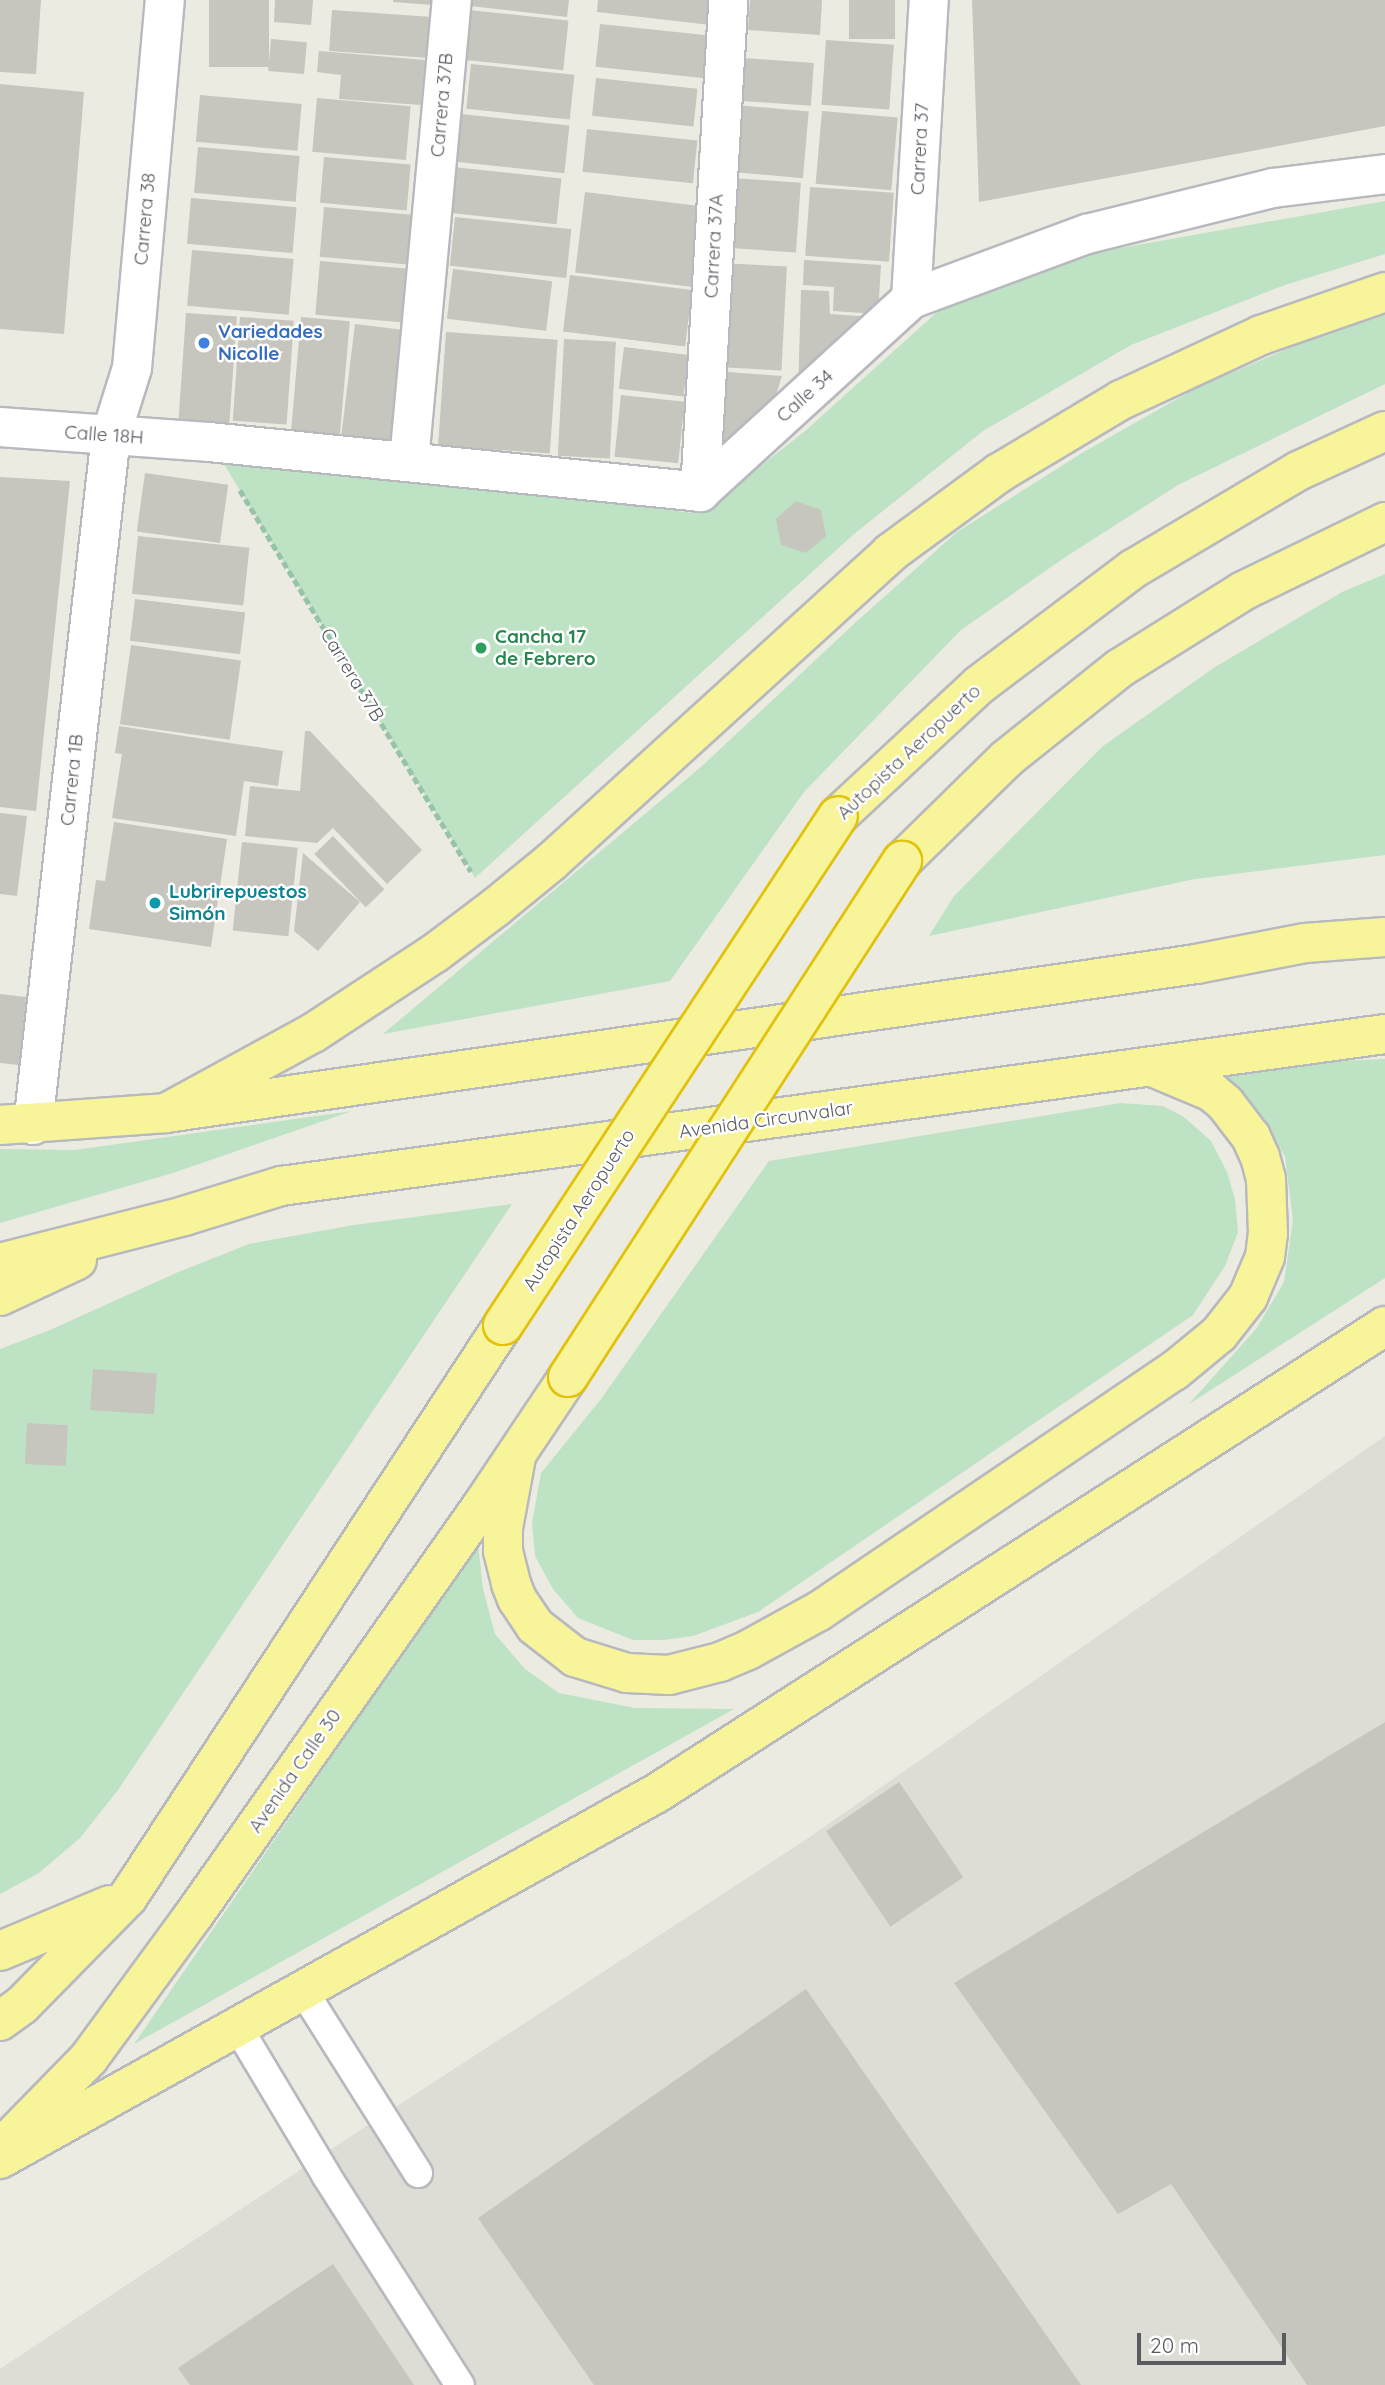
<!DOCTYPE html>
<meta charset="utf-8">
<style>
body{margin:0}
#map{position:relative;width:1385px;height:2385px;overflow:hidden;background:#ecebe1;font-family:Quicksand,sans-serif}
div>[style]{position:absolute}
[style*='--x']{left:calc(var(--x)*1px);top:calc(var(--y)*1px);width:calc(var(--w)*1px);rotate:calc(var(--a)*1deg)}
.industrial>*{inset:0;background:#dddcd5}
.green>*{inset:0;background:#bee2c4}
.building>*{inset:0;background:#c6c5be;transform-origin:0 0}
.path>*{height:4.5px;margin-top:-2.25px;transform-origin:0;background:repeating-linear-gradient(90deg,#98c3ab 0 7px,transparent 0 10.5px)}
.roads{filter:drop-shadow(2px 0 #b8b9bf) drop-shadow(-2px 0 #b8b9bf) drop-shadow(0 2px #b8b9bf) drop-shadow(0 -2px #b8b9bf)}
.service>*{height:28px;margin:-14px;padding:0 14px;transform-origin:14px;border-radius:14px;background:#fff}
.minor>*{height:38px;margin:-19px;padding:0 19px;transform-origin:19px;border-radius:19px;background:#fff}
.trunk>*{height:38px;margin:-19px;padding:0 19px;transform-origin:19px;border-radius:19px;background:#f8f499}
.bridges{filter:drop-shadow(2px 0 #e1c20b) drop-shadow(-2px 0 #e1c20b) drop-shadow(0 2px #e1c20b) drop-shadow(0 -2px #e1c20b)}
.trunk-bridge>*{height:38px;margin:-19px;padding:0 19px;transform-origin:19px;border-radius:19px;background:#f8f499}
.dots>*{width:19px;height:19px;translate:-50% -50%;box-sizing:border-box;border:4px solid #fff;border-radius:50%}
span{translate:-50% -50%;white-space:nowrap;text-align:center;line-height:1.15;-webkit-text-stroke:5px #fff;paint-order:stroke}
.street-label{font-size:19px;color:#595b61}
.shop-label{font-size:19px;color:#366cbe;font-weight:700}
.left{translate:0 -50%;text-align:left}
.leisure-label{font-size:19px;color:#27864d;font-weight:700}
.culture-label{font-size:19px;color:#0d838f;font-weight:700}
.scale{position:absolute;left:1137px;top:2333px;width:149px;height:32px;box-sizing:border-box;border:4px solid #595b61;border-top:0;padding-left:9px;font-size:21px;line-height:24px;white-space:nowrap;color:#595b61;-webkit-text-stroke:5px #fff;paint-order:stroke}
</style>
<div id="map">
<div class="industrial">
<i style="clip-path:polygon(1385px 1436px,1385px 2385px,0 2385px,0 2369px,339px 2144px,804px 1841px)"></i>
</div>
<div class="green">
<i style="clip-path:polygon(1385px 201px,1385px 254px,1285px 285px,1131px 345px,983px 431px,854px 534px,475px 878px,216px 451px,700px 514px,805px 431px,956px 295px,1081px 255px)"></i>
<i style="clip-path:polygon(1385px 315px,1385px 384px,1178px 485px,1064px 558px,961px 630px,804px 792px,670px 981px,383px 1034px,702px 766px,856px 622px,957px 532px,1082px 453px,1198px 387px,1308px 340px)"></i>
<i style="clip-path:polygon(1385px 574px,1385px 855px,1195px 879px,929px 936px,954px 896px,1103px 746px,1215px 667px,1342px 592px)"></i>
<i style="clip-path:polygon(1385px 1059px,1385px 1278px,1189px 1404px,1256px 1329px,1284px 1282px,1293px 1220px,1285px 1157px,1265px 1119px,1235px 1090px,1191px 1067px)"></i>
<i style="clip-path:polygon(1120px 1103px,1163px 1106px,1184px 1117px,1211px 1141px,1227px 1172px,1235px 1199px,1238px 1232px,1225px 1266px,1193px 1315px,758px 1612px,693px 1636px,664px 1640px,633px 1640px,578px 1618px,553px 1589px,535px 1556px,532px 1523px,541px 1473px,601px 1399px,769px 1161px)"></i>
<i style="clip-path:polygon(352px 1111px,173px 1173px,0 1223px,0 1149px,75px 1150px)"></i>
<i style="clip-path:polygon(512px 1204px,118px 1790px,80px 1838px,39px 1873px,0 1894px,0 1349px,50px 1330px,176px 1273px,249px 1244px,354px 1225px)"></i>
<i style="clip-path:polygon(478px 1544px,483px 1589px,495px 1634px,525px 1669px,559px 1693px,635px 1708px,734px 1709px,134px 2044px)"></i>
</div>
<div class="building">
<i style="clip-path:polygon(0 0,41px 0,36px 74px,0 72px)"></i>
<i style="left:209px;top:0;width:60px;height:67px"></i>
<i style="clip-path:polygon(275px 0,313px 0,311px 25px,274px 22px)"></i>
<i style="clip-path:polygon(393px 0,432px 0,432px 5px,393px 2px)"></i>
<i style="clip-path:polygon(471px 0,569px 0,567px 17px,470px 6px)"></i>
<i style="clip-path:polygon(598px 0,714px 0,711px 25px,597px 12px)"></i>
<i style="clip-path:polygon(750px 0,822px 0,820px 35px,748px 30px)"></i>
<i style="left:849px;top:0;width:46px;height:39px"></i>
<i style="clip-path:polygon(972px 0,1385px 0,1385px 126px,979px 202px)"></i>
<i style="left:332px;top:10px;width:97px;height:41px;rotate:4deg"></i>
<i style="left:469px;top:10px;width:100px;height:50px;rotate:6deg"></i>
<i style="left:600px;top:24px;width:110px;height:43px;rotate:6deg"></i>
<i style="left:271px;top:39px;width:36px;height:32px;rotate:5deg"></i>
<i style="left:826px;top:40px;width:68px;height:65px;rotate:4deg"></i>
<i style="clip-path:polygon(319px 51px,425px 60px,421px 105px,339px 99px,341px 75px,317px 72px)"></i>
<i style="left:744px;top:58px;width:70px;height:43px;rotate:4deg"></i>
<i style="left:471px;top:64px;width:104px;height:45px;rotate:6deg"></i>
<i style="left:596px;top:78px;width:102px;height:38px;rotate:6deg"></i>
<i style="clip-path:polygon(0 84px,84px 92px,64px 334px,0 329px)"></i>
<i style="left:200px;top:95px;width:102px;height:47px;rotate:5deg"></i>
<i style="left:317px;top:98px;width:94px;height:54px;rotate:5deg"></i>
<i style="left:735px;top:105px;width:74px;height:67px;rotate:5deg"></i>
<i style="left:822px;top:111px;width:76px;height:73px;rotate:5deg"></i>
<i style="left:461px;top:114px;width:109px;height:48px;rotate:6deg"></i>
<i style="left:587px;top:129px;width:111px;height:43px;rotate:6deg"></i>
<i style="left:198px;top:147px;width:102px;height:46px;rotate:5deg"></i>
<i style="left:324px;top:157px;width:87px;height:46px;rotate:5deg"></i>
<i style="left:453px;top:167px;width:109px;height:46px;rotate:6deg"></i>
<i style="left:733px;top:178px;width:68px;height:70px;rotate:4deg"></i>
<i style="left:810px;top:187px;width:84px;height:69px;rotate:4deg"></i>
<i style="left:585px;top:192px;width:119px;height:81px;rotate:7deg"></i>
<i style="left:191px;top:198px;width:106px;height:46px;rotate:5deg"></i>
<i style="left:324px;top:207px;width:94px;height:50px;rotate:5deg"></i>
<i style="left:455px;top:217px;width:117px;height:49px;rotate:6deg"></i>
<i style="left:192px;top:250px;width:102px;height:56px;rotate:5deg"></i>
<i style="clip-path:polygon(804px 260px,881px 265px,878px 314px,833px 311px,834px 287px,803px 285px)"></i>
<i style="left:320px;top:261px;width:86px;height:54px;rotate:5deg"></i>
<i style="left:719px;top:263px;width:68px;height:104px;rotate:3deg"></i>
<i style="left:453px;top:269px;width:100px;height:50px;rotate:7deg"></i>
<i style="left:570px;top:275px;width:123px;height:57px;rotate:7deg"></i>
<i style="clip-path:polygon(801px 290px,829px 291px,830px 314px,872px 317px,798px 394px)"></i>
<i style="left:186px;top:313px;width:51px;height:113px;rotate:4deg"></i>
<i style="left:240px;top:317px;width:54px;height:104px;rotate:4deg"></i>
<i style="left:301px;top:317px;width:49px;height:119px;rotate:5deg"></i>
<i style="left:355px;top:324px;width:52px;height:120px;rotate:7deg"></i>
<i style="left:446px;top:332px;width:112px;height:114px;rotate:4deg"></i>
<i style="left:564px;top:339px;width:52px;height:117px;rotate:3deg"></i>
<i style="left:624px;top:347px;width:65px;height:42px;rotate:7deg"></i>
<i style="clip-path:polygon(716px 371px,782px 376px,771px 410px,710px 454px)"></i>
<i style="left:621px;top:395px;width:64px;height:62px;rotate:6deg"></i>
<i style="left:145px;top:473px;width:84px;height:59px;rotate:8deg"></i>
<i style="clip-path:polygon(0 477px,70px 481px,36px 811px,0 807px)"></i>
<i style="clip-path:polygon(796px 501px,821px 510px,826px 536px,806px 553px,781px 545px,776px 519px)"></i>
<i style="left:138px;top:536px;width:112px;height:58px;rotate:6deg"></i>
<i style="left:135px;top:599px;width:111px;height:42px;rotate:7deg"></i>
<i style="left:131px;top:645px;width:111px;height:80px;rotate:8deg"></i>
<i style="clip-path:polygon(119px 726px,283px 751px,278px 786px,244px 781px,236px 836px,112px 818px,122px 754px,115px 753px)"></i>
<i style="clip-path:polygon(305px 731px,310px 731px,422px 850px,387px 884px,333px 828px,317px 843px,245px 836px,250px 786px,300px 791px)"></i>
<i style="clip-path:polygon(0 813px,27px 816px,17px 896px,0 894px)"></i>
<i style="clip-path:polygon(114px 822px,227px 839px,211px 947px,89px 929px,96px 880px,105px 881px)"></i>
<i style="left:333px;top:836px;width:74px;height:26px;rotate:46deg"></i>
<i style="left:242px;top:842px;width:56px;height:89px;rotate:6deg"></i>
<i style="clip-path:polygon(303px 853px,360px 902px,318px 951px,294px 931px)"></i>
<i style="clip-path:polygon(0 994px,26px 997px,19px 1065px,0 1063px)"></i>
<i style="left:93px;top:1369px;width:64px;height:41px;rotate:4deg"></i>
<i style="left:27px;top:1423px;width:41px;height:41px;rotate:3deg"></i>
<i style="clip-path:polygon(1385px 1722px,1385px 2385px,1307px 2385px,1171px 2184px,1118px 2214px,954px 1983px)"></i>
<i style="left:899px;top:1782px;width:115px;height:88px;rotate:56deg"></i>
<i style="clip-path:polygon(806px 1989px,1081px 2385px,594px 2385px,478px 2218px)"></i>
<i style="clip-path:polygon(333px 2264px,414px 2385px,190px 2385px,178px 2368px)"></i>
</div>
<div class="path">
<i style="--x:240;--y:490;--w:446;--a:58.8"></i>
</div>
<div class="roads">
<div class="service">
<i style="--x:304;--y:1992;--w:214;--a:57.8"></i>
<i style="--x:237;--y:2026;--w:174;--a:59.1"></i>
<i style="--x:326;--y:2175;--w:249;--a:57.5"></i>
</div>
<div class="minor">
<i style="--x:911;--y:299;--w:300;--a:-86.6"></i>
<i style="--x:0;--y:427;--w:210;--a:4.1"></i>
<i style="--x:209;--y:442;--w:494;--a:5.8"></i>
<i style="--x:700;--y:492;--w:286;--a:-42.4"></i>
<i style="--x:911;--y:299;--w:188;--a:-20.3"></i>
<i style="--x:1087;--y:234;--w:192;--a:-13.9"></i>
<i style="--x:1273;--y:188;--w:113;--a:-7.1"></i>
<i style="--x:409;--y:461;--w:463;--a:-84.7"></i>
<i style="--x:700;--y:492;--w:493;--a:-86.7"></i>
<i style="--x:33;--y:1125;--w:694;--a:-83.55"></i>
<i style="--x:111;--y:435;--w:70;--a:-72.6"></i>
<i style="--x:132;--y:368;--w:369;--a:-84.9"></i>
</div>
<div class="trunk">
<i style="--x:838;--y:816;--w:192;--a:-42.9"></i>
<i style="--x:979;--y:685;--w:193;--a:-37"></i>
<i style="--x:1133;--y:569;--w:192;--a:-30.7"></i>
<i style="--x:1298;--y:471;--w:96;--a:-24.7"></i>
<i style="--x:902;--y:861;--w:146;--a:-44.4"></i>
<i style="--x:1006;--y:759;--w:146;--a:-38.6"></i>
<i style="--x:1120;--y:668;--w:145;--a:-32"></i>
<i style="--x:1243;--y:591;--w:158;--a:-25.9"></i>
<i style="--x:166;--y:1113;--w:167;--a:-28.6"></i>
<i style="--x:313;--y:1033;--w:146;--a:-33.3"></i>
<i style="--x:435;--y:953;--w:76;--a:-37"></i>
<i style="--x:496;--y:907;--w:71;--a:-39.3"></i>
<i style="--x:551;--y:862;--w:459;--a:-42.3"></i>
<i style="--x:890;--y:553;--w:135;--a:-36.3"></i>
<i style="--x:999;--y:473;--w:142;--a:-30.9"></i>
<i style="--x:1121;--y:400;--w:154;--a:-24.9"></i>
<i style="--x:1261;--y:335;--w:131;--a:-19.1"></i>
<i style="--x:0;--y:1125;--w:166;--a:-4.1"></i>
<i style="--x:166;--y:1113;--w:1041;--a:-8.23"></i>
<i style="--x:1196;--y:964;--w:111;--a:-10.9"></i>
<i style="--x:1305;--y:943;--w:80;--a:-4.3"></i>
<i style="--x:0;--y:1263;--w:190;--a:-14.3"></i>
<i style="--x:184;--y:1216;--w:102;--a:-17.2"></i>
<i style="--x:281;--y:1186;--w:1114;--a:-7.84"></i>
<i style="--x:0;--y:1296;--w:85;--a:-25.1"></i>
<i style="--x:516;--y:1457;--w:72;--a:100.4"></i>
<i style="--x:503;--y:1528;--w:23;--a:90"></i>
<i style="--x:503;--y:1551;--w:34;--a:76"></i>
<i style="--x:511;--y:1584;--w:16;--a:68"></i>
<i style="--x:517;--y:1599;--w:32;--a:56"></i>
<i style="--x:535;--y:1626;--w:51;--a:37.8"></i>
<i style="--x:575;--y:1657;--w:54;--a:17.1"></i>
<i style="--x:627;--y:1673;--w:42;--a:2.7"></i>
<i style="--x:669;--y:1675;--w:53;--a:-14.3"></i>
<i style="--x:720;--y:1662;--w:30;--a:-23"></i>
<i style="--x:748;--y:1650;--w:81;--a:-28.8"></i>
<i style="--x:819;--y:1611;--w:429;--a:-34.1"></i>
<i style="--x:1174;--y:1371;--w:58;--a:-39.4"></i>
<i style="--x:1219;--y:1334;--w:47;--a:-51.9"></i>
<i style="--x:1248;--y:1297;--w:43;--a:-67"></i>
<i style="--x:1265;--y:1257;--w:23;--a:-83"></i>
<i style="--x:1268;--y:1234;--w:55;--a:-92.1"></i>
<i style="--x:1266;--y:1179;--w:23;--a:-105"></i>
<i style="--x:1260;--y:1157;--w:22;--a:-114"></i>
<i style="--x:1251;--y:1137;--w:43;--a:-127.4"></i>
<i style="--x:1225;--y:1103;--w:17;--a:-140"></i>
<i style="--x:1212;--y:1092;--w:62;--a:-157.2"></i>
<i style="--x:0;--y:1951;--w:119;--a:-22.7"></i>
<i style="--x:0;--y:2021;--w:27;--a:-36"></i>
<i style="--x:22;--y:2005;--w:151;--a:-45.5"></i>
<i style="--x:128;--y:1897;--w:684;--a:-56.75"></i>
<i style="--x:9;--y:2140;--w:115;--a:-45.7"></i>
<i style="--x:89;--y:2058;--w:176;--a:-53.8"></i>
<i style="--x:193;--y:1916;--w:500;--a:-54.85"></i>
<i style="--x:481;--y:1507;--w:156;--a:-56.2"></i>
<i style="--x:0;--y:2159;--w:752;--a:-29.12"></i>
<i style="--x:657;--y:1793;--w:865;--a:-32.68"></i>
</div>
</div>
<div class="bridges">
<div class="trunk-bridge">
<i style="--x:503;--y:1325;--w:609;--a:-56.65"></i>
<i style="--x:568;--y:1377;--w:615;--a:-57.09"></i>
</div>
</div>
<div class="dots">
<i style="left:204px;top:343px;background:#3f7fe0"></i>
<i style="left:481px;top:648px;background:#2e9e5b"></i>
<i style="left:155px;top:903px;background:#0f9aa8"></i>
</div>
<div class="street-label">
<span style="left:442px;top:105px;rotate:-85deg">Carrera 37B</span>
<span style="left:920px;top:149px;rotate:-87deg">Carrera 37</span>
<span style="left:145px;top:219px;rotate:-85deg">Carrera 38</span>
<span style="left:714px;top:246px;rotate:-87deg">Carrera 37A</span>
<span style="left:805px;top:396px;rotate:-42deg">Calle 34</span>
<span style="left:104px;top:435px;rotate:4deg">Calle 18H</span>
<span style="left:352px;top:675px;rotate:59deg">Carrera 37B</span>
<span style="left:909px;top:752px;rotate:-43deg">Autopista Aeropuerto</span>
<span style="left:72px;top:780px;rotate:-84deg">Carrera 1B</span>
<span style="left:766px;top:1120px;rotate:-8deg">Avenida Circunvalar</span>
<span style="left:579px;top:1210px;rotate:-57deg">Autopista Aeropuerto</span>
<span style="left:295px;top:1771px;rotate:-55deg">Avenida Calle 30</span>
</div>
<div class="shop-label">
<span class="left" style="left:218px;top:343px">Variedades<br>Nicolle</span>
</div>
<div class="leisure-label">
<span class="left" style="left:495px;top:648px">Cancha 17<br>de Febrero</span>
</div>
<div class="culture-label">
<span class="left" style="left:169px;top:903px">Lubrirepuestos<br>Simón</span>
</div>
<div class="scale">20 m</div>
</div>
